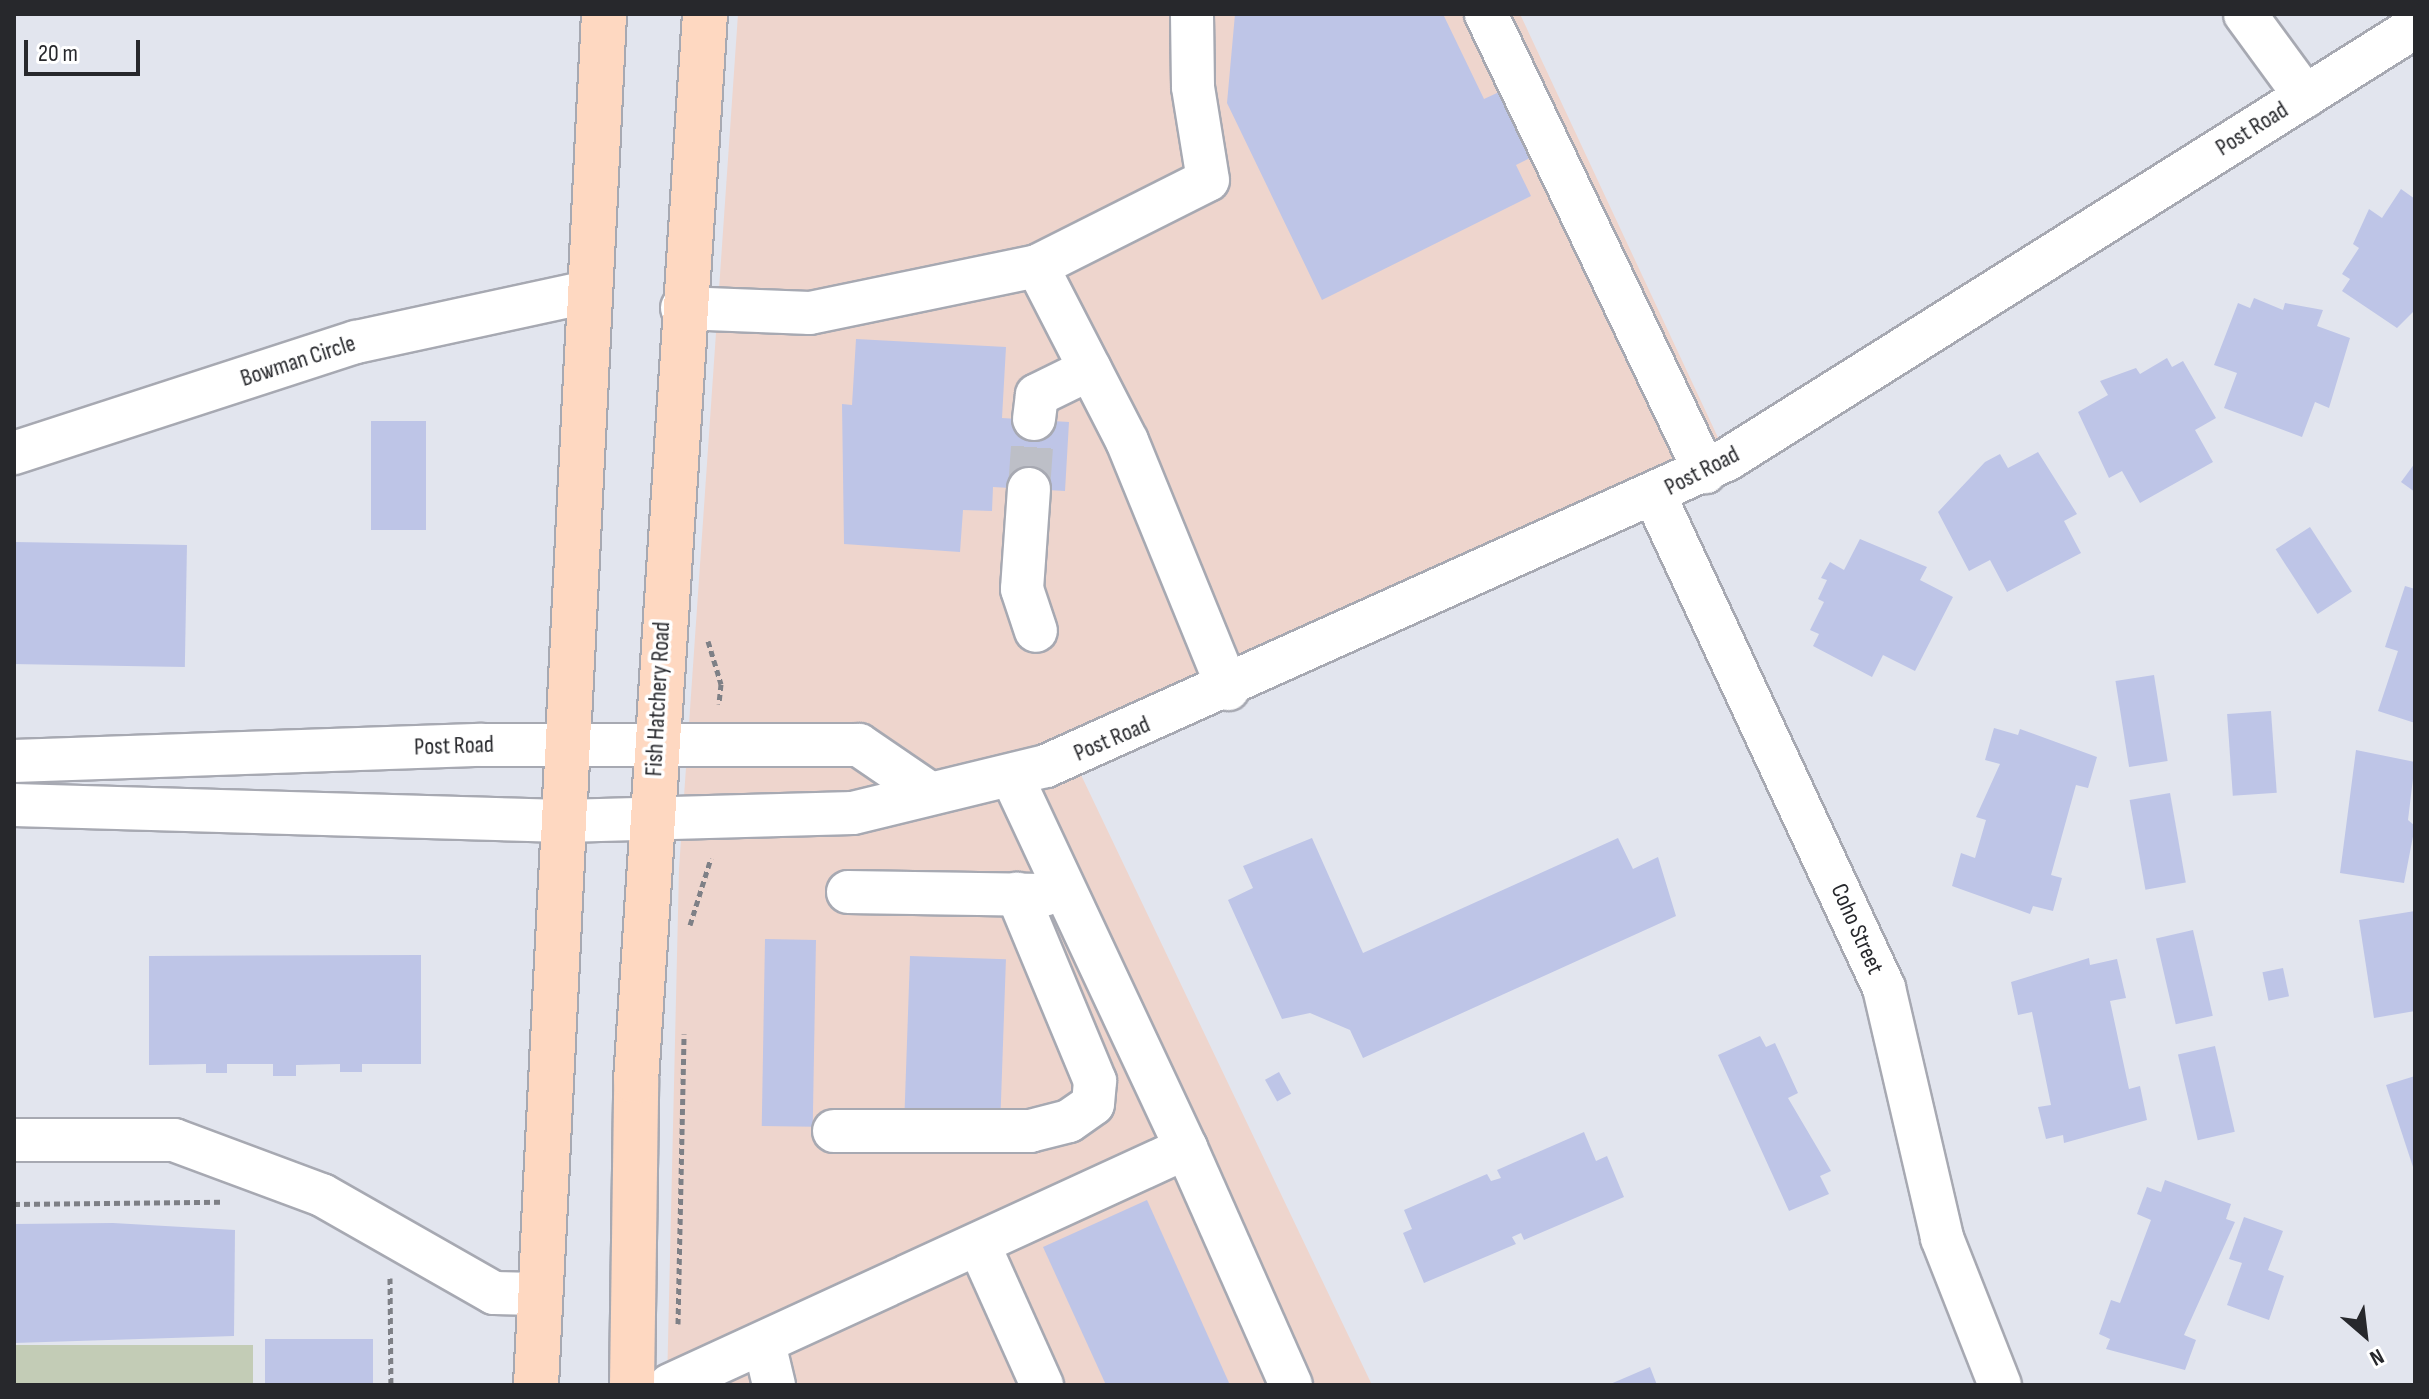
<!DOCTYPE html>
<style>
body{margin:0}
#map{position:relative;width:2429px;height:1399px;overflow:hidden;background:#e2e5ee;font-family:"Sofia Sans Condensed",sans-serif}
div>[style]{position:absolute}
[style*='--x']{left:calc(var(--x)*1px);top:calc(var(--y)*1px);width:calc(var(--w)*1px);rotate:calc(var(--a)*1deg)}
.commercial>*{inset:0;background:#eed5cd}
.green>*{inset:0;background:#c3ccb6;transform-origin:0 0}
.building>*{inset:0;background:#bec5e7;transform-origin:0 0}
.minor-tunnel>*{height:42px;margin-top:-21px;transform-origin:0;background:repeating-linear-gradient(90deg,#bdbfc7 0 42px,transparent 0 63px)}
.path>*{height:5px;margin-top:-2.5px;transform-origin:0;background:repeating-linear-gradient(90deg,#7e8086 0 6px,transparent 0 10px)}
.roads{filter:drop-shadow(2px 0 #a7a9b2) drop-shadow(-2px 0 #a7a9b2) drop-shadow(0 2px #a7a9b2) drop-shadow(0 -2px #a7a9b2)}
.minor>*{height:42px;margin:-21px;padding:0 21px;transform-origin:21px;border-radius:21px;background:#fff}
.major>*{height:44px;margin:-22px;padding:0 22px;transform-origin:22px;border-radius:22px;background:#fed8c1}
span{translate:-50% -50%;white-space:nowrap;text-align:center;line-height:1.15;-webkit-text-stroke:7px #fff;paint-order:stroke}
.street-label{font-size:24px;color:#27282c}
.frame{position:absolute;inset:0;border:16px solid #27282c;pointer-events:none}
.north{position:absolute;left:2325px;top:1295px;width:80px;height:80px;-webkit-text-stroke:6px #fff;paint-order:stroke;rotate:152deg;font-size:22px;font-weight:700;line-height:32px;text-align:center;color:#27282c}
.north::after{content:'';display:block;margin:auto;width:28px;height:36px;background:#27282c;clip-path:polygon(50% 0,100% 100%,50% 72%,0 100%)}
.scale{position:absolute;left:24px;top:40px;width:116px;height:36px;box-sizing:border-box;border:4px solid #27282c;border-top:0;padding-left:10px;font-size:24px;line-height:28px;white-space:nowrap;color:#27282c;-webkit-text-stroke:6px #fff;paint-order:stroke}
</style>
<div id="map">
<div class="commercial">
<i style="clip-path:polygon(738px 14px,1520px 14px,1728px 459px,1072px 756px,1372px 1385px,667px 1385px,679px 869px)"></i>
</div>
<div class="green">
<i style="left:253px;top:1345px;width:40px;height:239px;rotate:90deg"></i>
</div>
<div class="building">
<i style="clip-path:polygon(1235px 14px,1443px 14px,1484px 99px,1512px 86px,1544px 151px,1516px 165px,1531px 196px,1322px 300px,1227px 103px)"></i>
<i style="clip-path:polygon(2401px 189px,2415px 199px,2415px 310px,2397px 328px,2342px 291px,2350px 279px,2342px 274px,2359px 248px,2353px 244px,2369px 209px,2382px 218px)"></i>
<i style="clip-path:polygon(2254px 298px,2283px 310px,2285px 303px,2323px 310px,2317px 326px,2350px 338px,2329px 408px,2315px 402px,2302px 437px,2224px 408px,2237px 373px,2214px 365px,2238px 303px,2250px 308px)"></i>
<i style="clip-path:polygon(856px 339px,1006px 347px,1002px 418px,1069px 422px,1065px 491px,993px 487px,992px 511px,963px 510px,960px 552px,844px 544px,842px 404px,852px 405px)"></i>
<i style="clip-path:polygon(2167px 358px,2172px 367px,2183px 361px,2216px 418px,2195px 430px,2213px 462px,2140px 503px,2122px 471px,2109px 478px,2078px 412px,2108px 395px,2100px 381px,2136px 368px,2140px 374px)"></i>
<i style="left:426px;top:421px;width:109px;height:55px;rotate:90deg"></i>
<i style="clip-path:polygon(2038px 452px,2077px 514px,2064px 521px,2081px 553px,2007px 592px,1990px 560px,1969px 571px,1938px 512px,1985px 462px,2000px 454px,2008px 468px)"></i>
<i style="clip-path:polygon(2415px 463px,2415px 492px,2401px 482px)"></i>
<i style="left:2310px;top:527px;width:77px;height:41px;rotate:57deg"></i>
<i style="clip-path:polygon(1860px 539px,1927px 567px,1920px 580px,1953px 597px,1915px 671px,1883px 655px,1872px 677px,1813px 646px,1819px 634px,1810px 630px,1824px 602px,1818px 599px,1827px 580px,1821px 578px,1830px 562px,1844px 570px)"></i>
<i style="left:14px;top:542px;width:173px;height:122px;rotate:1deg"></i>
<i style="clip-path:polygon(2405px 586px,2415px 589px,2415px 723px,2378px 711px,2398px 651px,2385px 647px)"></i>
<i style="left:2154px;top:675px;width:87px;height:39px;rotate:81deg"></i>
<i style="left:2271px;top:711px;width:82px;height:44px;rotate:86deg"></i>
<i style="clip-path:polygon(1994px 728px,2018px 735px,2020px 729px,2097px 757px,2088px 788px,2076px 785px,2051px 875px,2062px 878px,2053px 911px,2033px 906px,2030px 914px,1952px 886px,1961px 853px,1975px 858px,1986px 820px,1976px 817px,2000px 764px,1985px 760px)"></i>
<i style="clip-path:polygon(2356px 750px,2415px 762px,2408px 820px,2415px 826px,2404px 883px,2340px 873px)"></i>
<i style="left:2170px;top:793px;width:91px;height:41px;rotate:80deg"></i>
<i style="clip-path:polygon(1312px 838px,1363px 953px,1618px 838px,1633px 869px,1658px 857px,1676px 916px,1363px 1058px,1350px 1030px,1310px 1013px,1282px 1019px,1228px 900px,1253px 888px,1243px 866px)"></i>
<i style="clip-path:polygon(2415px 911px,2415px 1011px,2374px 1018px,2359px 920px)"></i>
<i style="left:2193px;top:930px;width:88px;height:38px;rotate:77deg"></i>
<i style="left:765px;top:939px;width:51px;height:187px;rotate:1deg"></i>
<i style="clip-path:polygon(421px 955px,421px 1064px,362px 1064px,362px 1072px,340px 1072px,340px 1064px,296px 1065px,296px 1076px,273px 1076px,273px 1064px,227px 1064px,227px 1073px,206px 1073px,206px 1064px,149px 1065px,149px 956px)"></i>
<i style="left:910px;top:956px;width:96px;height:160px;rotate:2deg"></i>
<i style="clip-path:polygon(2089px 958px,2090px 965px,2117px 959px,2126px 998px,2110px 1001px,2129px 1089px,2140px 1086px,2147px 1120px,2064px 1143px,2063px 1135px,2046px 1139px,2038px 1107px,2051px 1105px,2032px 1012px,2018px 1015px,2011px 982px)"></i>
<i style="left:2283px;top:968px;width:29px;height:21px;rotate:78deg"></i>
<i style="clip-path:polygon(1760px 1036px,1766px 1047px,1775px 1043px,1798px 1093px,1788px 1098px,1831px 1171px,1820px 1176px,1829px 1194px,1789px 1211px,1718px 1055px)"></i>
<i style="left:2215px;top:1046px;width:88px;height:38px;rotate:77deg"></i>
<i style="left:1279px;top:1072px;width:25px;height:16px;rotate:61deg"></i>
<i style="clip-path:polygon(2415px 1076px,2415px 1170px,2414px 1170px,2386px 1085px)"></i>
<i style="clip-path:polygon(1584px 1132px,1596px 1161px,1607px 1156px,1624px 1197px,1524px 1240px,1521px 1233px,1512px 1237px,1516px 1244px,1424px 1283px,1403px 1233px,1412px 1229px,1404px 1210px,1487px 1174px,1491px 1181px,1501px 1178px,1497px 1170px)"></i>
<i style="clip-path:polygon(2165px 1180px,2231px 1204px,2226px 1219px,2235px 1222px,2184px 1335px,2196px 1340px,2185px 1370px,2106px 1349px,2110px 1339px,2099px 1334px,2111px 1300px,2120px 1303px,2151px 1220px,2137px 1214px,2147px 1187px,2161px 1192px)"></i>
<i style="clip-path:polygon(1147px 1200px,1230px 1385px,1106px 1385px,1043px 1247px)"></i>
<i style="clip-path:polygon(2244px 1217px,2283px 1231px,2268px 1270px,2284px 1276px,2269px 1320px,2227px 1305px,2242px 1263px,2229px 1259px)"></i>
<i style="clip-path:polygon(113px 1223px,235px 1230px,234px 1336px,14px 1343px,14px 1224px)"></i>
<i style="left:373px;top:1339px;width:46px;height:108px;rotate:90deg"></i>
<i style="clip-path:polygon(1650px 1367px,1657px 1385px,1608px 1385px)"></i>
</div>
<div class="minor-tunnel">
<i style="--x:1029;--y:489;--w:70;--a:-85.9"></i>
</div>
<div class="path">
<i style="--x:708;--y:641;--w:45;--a:73.2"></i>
<i style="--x:721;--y:684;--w:20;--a:96"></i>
<i style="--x:690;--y:925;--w:70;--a:-72.6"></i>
<i style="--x:14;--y:1204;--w:207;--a:-0.6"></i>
<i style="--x:390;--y:1278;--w:107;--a:89.5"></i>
<i style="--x:678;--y:1324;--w:290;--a:-88.8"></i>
</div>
<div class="roads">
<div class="minor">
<i style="--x:1486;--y:14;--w:508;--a:64.44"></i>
<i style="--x:2245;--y:14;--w:102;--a:53.8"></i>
<i style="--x:1037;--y:266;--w:191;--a:-26.7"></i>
<i style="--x:1208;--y:180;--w:94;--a:-99.2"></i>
<i style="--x:1193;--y:87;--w:73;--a:-90.8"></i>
<i style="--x:682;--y:308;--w:128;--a:2.2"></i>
<i style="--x:810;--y:313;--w:232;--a:-11.7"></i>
<i style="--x:1037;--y:266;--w:197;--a:62.8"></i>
<i style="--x:1127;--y:441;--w:268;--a:67.8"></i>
<i style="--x:1034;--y:419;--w:24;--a:-83"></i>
<i style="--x:1037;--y:395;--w:59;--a:-26.1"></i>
<i style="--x:14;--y:453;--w:360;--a:-18"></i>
<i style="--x:356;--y:342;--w:237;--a:-12.2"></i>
<i style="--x:1029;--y:489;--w:100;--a:94"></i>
<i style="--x:1022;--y:589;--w:44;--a:71.6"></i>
<i style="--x:1654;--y:494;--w:545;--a:65.03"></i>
<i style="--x:1884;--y:988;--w:257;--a:76.9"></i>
<i style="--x:1942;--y:1238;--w:158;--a:68.5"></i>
<i style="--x:14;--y:761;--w:468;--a:-2"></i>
<i style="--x:482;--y:745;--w:377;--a:0"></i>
<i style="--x:859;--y:745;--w:83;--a:34.3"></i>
<i style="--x:14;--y:805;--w:550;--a:1.67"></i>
<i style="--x:564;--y:821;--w:289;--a:-1.6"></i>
<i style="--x:853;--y:813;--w:199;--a:-13.7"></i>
<i style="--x:1046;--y:766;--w:748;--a:-24.23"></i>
<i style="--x:1728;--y:459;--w:812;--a:-32.16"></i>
<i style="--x:848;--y:892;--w:196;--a:0.9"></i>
<i style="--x:834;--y:1131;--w:196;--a:0"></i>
<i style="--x:1030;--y:1131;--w:40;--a:-14.4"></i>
<i style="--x:1069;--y:1121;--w:29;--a:-35"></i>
<i style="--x:1093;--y:1104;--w:23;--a:-85"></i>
<i style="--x:1095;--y:1081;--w:203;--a:-112.6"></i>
<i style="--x:14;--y:1140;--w:160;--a:0"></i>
<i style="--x:174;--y:1140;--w:158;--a:20.4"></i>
<i style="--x:322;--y:1195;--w:198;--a:29.7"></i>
<i style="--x:494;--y:1293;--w:43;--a:1.3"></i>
<i style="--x:1186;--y:1148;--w:259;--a:66.1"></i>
<i style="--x:979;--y:1245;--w:154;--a:65.8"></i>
<i style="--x:764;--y:1343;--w:43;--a:76.6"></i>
<i style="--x:670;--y:1385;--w:568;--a:-24.67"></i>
<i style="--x:1186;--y:1148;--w:411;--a:-115.1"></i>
</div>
<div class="major">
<i style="--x:536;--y:1385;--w:1373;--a:-87.16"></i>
<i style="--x:632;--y:1385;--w:304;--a:-89.2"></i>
<i style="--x:636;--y:1081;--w:1069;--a:-86.3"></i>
</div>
</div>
<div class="street-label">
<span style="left:2252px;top:129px;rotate:-32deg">Post Road</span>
<span style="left:298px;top:361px;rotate:-18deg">Bowman Circle</span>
<span style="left:1702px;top:471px;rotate:-27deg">Post Road</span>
<span style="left:658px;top:699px;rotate:-87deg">Fish Hatchery Road</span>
<span style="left:1112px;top:739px;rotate:-23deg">Post Road</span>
<span style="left:454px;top:746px;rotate:-2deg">Post Road</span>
<span style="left:1857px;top:929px;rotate:66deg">Coho Street</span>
</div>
<div class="frame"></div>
<div class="north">N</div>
<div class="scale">20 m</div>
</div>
